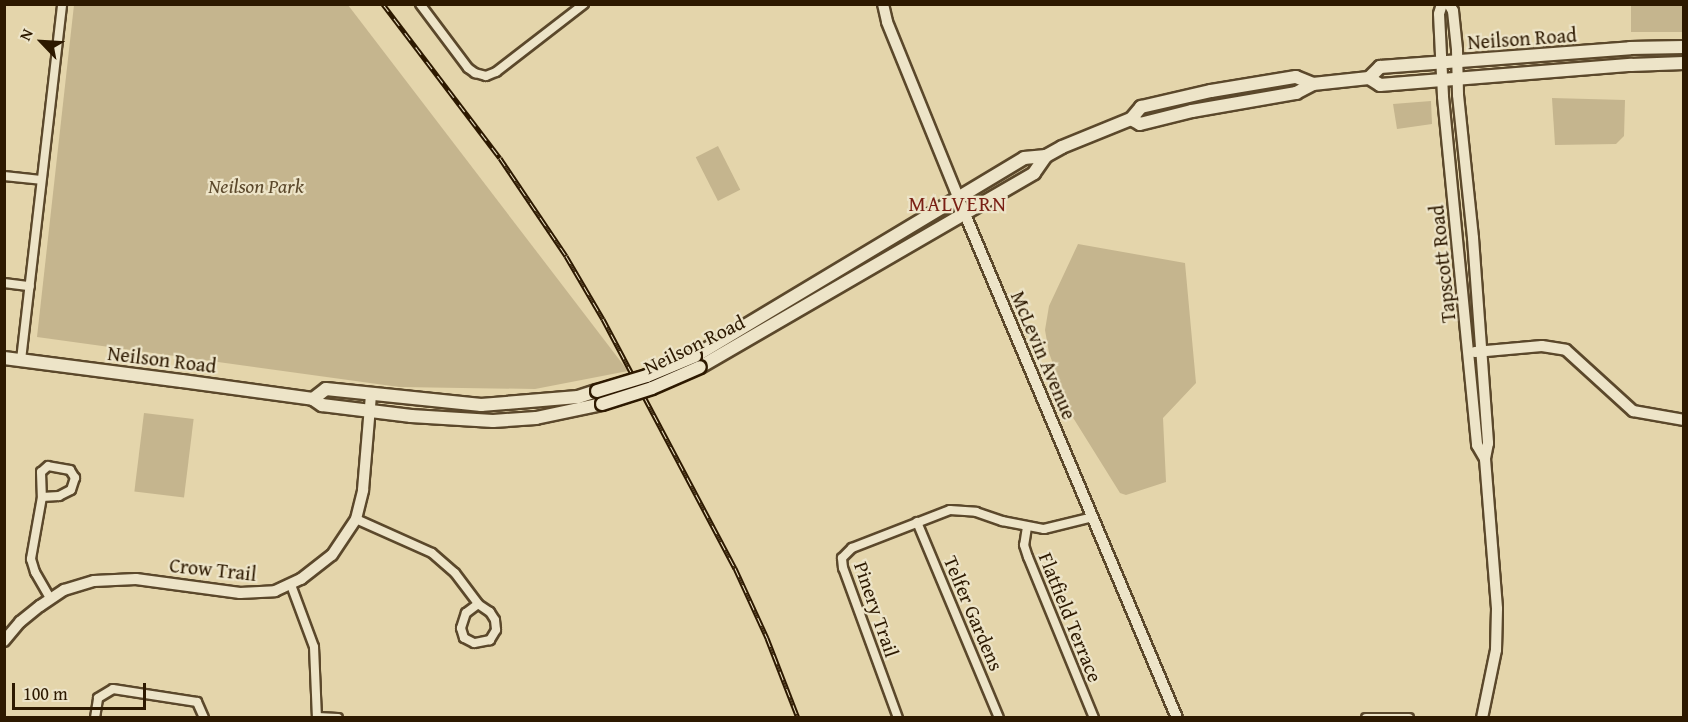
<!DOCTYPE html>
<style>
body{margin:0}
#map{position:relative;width:1688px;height:722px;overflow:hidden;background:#e4d5ab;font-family:"Gentium Book Plus",serif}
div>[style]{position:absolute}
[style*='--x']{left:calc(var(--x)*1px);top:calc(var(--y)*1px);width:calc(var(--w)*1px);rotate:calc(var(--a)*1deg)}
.green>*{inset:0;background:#c5b58e;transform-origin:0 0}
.roads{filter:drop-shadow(2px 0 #5b482b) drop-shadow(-2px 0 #5b482b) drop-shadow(0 2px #5b482b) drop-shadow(0 -2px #5b482b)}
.minor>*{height:8px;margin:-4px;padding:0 4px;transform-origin:4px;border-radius:4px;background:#ede4c8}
.tertiary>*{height:10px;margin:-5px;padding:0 5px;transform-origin:5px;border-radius:5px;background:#ede4c8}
.secondary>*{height:12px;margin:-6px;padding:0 6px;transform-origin:6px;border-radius:6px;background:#ede4c8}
.rail>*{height:5px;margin-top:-2.5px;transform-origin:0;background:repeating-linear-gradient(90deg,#ede4c8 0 9px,#2d1900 0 18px);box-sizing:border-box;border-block:2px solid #2d1900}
.bridges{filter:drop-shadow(2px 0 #2d1900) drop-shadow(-2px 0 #2d1900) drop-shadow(0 2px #2d1900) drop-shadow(0 -2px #2d1900)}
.secondary-bridge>*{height:12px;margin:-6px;padding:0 6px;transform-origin:6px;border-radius:6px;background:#ede4c8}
span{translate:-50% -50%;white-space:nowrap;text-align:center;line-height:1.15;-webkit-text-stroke:4.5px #ede4c8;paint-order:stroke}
.street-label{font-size:20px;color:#2d1900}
.park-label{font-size:20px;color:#5b482b;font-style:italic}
.neighbourhood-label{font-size:21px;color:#7a1f14;letter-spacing:1.5px}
.frame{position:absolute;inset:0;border:6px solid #2d1900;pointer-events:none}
.north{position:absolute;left:12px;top:12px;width:60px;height:60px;-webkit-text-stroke:4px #ede4c8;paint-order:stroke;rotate:295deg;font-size:16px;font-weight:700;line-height:24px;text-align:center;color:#2d1900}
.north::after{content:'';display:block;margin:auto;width:21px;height:27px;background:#2d1900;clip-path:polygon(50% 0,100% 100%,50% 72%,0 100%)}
.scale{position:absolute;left:12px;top:683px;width:134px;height:27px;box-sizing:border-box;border:3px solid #2d1900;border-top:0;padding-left:8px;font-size:18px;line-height:21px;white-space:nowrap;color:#2d1900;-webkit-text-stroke:4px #ede4c8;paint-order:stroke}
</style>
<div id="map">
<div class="green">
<i style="clip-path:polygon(74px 5px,348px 5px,628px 371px,535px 389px,399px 387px,37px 337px)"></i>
<i style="left:1631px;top:5px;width:52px;height:27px"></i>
<i style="clip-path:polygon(1552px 98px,1625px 100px,1624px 136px,1616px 144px,1555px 145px)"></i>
<i style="clip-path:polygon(1431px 101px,1432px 124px,1397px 129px,1393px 104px)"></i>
<i style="left:718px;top:146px;width:49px;height:25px;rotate:63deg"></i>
<i style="clip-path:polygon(1078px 244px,1185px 263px,1196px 383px,1163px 418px,1166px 482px,1126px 495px,1120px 493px,1072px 416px,1049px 353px,1045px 330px,1049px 306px)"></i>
<i style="left:144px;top:413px;width:50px;height:79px;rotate:7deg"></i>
</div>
<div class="roads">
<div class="minor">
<i style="--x:420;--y:4;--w:80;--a:53.1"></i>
<i style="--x:468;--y:68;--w:9;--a:36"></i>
<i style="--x:475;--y:73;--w:11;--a:15"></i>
<i style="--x:486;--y:76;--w:11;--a:-22"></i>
<i style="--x:496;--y:72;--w:111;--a:-37.7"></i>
<i style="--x:4;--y:176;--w:37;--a:6"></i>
<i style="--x:4;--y:283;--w:26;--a:7"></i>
<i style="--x:21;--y:360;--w:358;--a:-83.4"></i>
<i style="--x:42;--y:497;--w:17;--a:-3"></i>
<i style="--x:59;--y:496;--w:13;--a:-27"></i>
<i style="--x:71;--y:490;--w:13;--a:-72"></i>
<i style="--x:75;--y:478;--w:9;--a:-122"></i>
<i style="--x:70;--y:470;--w:22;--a:-170"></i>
<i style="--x:48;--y:466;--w:9;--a:139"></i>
<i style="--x:41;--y:472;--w:25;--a:88"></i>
<i style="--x:42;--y:497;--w:63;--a:100.1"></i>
<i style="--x:31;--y:559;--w:14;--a:73"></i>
<i style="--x:35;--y:572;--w:30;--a:60"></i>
<i style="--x:356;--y:519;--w:83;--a:24.1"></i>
<i style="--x:432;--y:553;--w:30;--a:41"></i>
<i style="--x:455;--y:573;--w:39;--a:53"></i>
<i style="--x:478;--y:604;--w:14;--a:34"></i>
<i style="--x:490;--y:612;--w:9;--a:58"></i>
<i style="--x:495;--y:620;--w:10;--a:84"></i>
<i style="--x:496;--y:630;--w:12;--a:121"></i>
<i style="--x:490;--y:640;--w:16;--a:169"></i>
<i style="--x:474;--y:643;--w:11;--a:-153"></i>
<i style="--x:464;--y:638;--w:10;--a:-107"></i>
<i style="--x:461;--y:628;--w:16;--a:-72"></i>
<i style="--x:466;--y:613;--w:15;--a:-37"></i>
<i style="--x:917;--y:522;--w:212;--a:67.3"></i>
<i style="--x:1027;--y:527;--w:18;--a:99"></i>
<i style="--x:1024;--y:545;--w:13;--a:72"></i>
<i style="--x:1028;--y:557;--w:174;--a:67.7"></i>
<i style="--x:291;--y:585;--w:66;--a:69.6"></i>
<i style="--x:314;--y:647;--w:71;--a:87.6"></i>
<i style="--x:317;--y:717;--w:21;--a:3"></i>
<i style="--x:95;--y:718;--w:20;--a:-81"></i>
<i style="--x:98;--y:698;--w:17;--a:-31"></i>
<i style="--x:113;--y:689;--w:85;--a:8.8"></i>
<i style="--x:197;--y:702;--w:17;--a:66"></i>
<i style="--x:898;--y:718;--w:160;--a:-110.1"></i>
<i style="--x:843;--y:568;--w:10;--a:-96"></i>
<i style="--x:842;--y:558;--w:14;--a:-45"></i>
<i style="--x:852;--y:548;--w:105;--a:-21.2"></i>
<i style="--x:950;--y:510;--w:26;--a:4"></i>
<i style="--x:976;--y:512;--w:28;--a:19"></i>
<i style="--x:1002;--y:521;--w:43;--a:10.8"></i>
<i style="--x:1044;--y:529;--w:50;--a:-13.8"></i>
<i style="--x:1366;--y:718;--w:43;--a:0"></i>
</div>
<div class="tertiary">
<i style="--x:883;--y:4;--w:18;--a:77"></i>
<i style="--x:887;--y:22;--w:205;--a:67.9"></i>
<i style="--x:964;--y:212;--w:549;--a:67.17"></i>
<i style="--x:1442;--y:4;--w:10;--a:107"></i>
<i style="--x:1439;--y:14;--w:83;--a:87.2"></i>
<i style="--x:1443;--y:97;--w:350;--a:84.4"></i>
<i style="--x:1477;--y:445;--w:16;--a:60"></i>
<i style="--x:1449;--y:4;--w:8;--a:60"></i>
<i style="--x:1453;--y:11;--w:39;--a:84"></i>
<i style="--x:1457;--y:50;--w:45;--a:88.7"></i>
<i style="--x:1458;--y:95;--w:144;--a:84"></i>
<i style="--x:1473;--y:238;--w:206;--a:85.8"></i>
<i style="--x:1488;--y:443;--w:16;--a:101"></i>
<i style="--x:1485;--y:459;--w:150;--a:85.4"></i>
<i style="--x:1497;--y:609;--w:41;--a:91.4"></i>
<i style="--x:1496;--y:650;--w:69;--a:101.6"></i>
<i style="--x:1475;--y:352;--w:67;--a:-5.1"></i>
<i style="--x:1542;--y:346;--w:24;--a:9"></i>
<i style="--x:1566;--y:350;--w:91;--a:42.3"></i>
<i style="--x:1633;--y:411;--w:52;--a:10"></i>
<i style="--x:4;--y:641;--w:25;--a:-50"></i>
<i style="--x:20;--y:622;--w:26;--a:-39"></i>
<i style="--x:40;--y:606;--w:29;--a:-34"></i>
<i style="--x:64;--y:590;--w:31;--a:-17"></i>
<i style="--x:94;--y:581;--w:42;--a:-2.7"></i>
<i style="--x:136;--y:579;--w:105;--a:7.7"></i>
<i style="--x:240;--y:593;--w:35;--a:-3"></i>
<i style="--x:275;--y:591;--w:29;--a:-25"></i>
<i style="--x:301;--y:579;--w:39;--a:-38"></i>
<i style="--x:332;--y:555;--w:43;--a:-56.3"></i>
<i style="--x:356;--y:519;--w:30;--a:-76"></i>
<i style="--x:363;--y:490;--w:95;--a:-85.2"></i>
</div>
<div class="secondary">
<i style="--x:1369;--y:78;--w:16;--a:-45"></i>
<i style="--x:1380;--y:67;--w:251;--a:-4.3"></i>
<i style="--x:1630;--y:48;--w:54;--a:-1.1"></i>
<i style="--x:1131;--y:119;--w:10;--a:29"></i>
<i style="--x:1140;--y:124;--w:54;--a:-14"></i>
<i style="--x:1192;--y:111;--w:106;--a:-9.8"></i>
<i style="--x:1296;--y:93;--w:19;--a:-28"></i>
<i style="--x:1313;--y:84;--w:56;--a:-6.1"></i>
<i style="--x:1369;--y:78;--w:13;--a:32"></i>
<i style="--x:1380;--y:85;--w:252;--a:-4.6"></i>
<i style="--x:1631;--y:65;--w:53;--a:-2.2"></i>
<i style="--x:695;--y:356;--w:384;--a:-31"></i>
<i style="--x:1024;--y:158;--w:22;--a:-5"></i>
<i style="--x:4;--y:358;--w:179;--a:7.4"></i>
<i style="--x:182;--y:381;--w:132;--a:7.8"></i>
<i style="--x:313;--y:399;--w:11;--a:34"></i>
<i style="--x:322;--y:405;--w:90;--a:7"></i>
<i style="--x:411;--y:416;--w:82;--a:3.5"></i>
<i style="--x:493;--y:421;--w:43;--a:-4"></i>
<i style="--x:536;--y:418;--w:67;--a:-12"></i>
<i style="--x:700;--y:367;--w:386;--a:-30.1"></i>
<i style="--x:1034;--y:173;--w:21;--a:-55"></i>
<i style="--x:1046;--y:156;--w:18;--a:-29"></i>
<i style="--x:1062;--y:147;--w:74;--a:-22.1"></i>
<i style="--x:1131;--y:119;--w:16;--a:-50"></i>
<i style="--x:1141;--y:107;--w:72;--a:-12.9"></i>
<i style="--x:1211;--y:91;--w:86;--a:-9.4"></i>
<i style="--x:1296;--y:77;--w:18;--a:22"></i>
<i style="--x:313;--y:399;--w:16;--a:-38"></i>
<i style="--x:326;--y:389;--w:156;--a:5.9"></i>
<i style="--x:481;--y:405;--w:97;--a:-4.7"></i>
<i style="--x:578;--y:397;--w:20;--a:-18"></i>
</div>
</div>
<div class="rail">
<i style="--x:383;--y:4;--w:193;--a:52.8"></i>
<i style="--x:500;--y:158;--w:118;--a:56"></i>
<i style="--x:566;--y:256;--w:73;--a:59.6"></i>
<i style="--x:603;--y:319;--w:282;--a:62.1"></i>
<i style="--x:735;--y:568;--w:77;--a:65.4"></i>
<i style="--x:767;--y:638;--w:86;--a:68.8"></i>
</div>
<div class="bridges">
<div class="secondary-bridge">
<i style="--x:597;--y:391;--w:52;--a:-16.7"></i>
<i style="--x:647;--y:376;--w:52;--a:-22.6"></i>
<i style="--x:602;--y:404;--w:52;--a:-17.7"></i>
<i style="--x:652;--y:388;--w:52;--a:-23.6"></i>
</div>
</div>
<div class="street-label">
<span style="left:1522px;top:38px;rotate:-4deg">Neilson Road</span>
<span style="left:1442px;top:264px;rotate:-96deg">Tapscott Road</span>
<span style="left:694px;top:344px;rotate:-26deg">Neilson Road</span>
<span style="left:1044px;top:355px;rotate:67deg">McLevin Avenue</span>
<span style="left:162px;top:359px;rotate:7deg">Neilson Road</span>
<span style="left:213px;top:569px;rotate:6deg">Crow Trail</span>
<span style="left:877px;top:609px;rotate:71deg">Pinery Trail</span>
<span style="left:974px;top:613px;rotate:67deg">Telfer Gardens</span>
<span style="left:1071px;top:617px;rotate:68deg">Flatfield Terrace</span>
</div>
<div class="park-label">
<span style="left:256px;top:185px">Neilson Park</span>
</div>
<div class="neighbourhood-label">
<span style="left:958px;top:204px">MALVERN</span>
</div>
<div class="frame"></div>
<div class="north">N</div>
<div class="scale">100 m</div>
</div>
